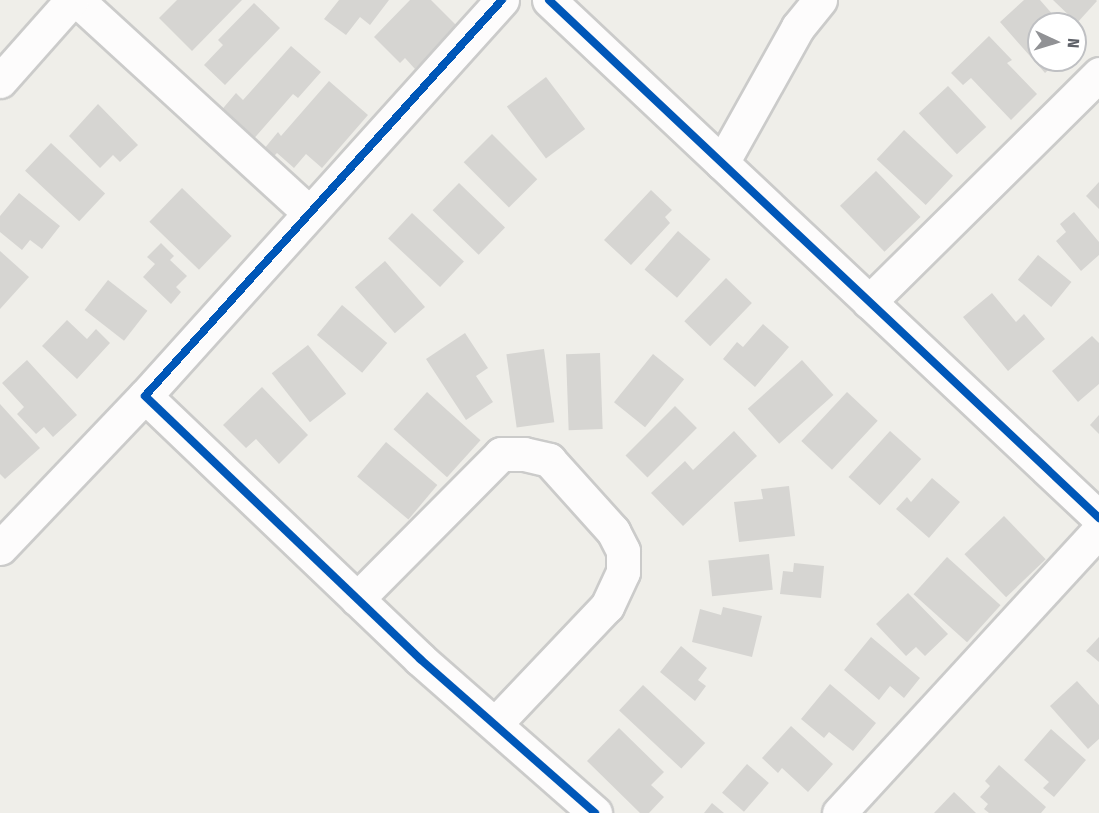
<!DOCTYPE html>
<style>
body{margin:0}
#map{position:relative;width:1099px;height:813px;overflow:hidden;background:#efeee9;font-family:"Fira Sans Condensed",sans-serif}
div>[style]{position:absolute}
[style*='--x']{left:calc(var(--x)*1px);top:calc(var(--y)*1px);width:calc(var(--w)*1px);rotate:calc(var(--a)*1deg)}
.building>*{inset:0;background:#d6d5d2;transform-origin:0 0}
.roads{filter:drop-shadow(2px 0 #cbcbca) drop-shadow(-2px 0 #cbcbca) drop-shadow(0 2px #cbcbca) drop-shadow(0 -2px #cbcbca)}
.minor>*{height:33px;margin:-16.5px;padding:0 16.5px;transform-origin:16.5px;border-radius:16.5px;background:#fdfcfc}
.cycleway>*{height:8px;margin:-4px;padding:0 4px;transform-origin:4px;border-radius:4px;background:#0057b8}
span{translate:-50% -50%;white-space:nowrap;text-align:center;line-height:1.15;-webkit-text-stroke:4.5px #fff;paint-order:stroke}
.north{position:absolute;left:1027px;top:12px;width:60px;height:60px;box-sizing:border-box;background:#fff;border:2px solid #bfc0c3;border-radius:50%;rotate:94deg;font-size:16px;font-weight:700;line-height:24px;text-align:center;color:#5e6168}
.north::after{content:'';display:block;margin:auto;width:21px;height:27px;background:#919295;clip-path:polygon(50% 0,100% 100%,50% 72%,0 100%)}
</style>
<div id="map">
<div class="building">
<i style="clip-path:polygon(177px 0,242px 0,192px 51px,159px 18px)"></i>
<i style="clip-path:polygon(339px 0,389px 0,370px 25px,360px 17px,346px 35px,324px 19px)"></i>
<i style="clip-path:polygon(410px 0,431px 0,457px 26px,415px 69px,405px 58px,400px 63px,374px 37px)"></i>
<i style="clip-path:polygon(1024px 0,1040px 0,1061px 24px,1039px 24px,1039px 60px,1059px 60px,1045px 73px,1000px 22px)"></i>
<i style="clip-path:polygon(1053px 0,1096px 0,1097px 1px,1077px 23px)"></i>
<i style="clip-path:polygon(254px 3px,280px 28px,225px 85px,204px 65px,223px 45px,218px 40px)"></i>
<i style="clip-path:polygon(989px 36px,1012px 60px,1007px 63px,1037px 94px,1011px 120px,971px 78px,963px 85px,951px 73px)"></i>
<i style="clip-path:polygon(291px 46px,321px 72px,298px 98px,293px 94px,251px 142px,219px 113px,236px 93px,243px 100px)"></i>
<i style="left:546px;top:77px;width:65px;height:49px;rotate:53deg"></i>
<i style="clip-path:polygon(329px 81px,368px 115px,322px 168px,306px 154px,294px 168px,277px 153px,268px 162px,259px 155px,278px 132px,281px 136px)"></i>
<i style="left:948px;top:86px;width:56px;height:40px;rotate:47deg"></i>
<i style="clip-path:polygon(98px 104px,138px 145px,120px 162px,113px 155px,100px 168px,69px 136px)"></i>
<i style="left:904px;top:130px;width:67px;height:40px;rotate:43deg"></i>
<i style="left:492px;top:134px;width:64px;height:40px;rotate:45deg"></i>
<i style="left:51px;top:143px;width:74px;height:38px;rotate:43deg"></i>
<i style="left:876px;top:171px;width:64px;height:50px;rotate:46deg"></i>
<i style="clip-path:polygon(1099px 182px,1099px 209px,1086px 196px)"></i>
<i style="left:459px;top:183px;width:64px;height:38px;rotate:44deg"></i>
<i style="left:182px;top:188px;width:69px;height:47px;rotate:44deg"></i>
<i style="clip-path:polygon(651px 190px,672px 210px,665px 217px,670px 223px,631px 265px,604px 240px)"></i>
<i style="clip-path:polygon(19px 193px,60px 226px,42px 249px,30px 240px,22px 250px,0 232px,0 216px)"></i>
<i style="clip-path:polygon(1074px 212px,1099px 242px,1099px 255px,1081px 271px,1056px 241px,1066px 232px,1060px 224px)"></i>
<i style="left:412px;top:213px;width:71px;height:35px;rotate:43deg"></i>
<i style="left:678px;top:231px;width:43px;height:51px;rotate:41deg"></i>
<i style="clip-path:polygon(161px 243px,174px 256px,170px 260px,187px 276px,176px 287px,181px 292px,171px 304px,143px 277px,155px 264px,147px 257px)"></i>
<i style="clip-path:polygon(0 251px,29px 277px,0 309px)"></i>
<i style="left:1038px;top:255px;width:43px;height:32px;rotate:39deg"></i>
<i style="left:385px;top:261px;width:61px;height:40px;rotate:49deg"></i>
<i style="left:726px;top:278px;width:36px;height:60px;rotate:44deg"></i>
<i style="left:108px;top:280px;width:50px;height:38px;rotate:38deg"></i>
<i style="clip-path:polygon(992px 293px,1016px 322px,1024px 314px,1045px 339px,1008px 371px,963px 317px)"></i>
<i style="left:342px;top:305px;width:59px;height:39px;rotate:40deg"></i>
<i style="clip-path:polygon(67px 320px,87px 339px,96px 329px,110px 343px,77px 379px,42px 346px)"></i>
<i style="clip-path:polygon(763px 324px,789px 347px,755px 387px,723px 359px,737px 342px,743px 347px)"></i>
<i style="clip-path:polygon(465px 333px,488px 368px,476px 376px,493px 402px,466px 420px,426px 359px)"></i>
<i style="clip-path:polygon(1092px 336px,1099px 343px,1099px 384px,1078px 402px,1052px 371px)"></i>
<i style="left:308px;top:345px;width:62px;height:46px;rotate:52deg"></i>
<i style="left:544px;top:349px;width:74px;height:38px;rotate:82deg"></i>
<i style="left:600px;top:353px;width:76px;height:34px;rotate:88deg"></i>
<i style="left:653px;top:354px;width:40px;height:62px;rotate:39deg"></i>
<i style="clip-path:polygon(27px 360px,77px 415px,53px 437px,44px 427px,36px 434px,17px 414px,24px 407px,2px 383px)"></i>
<i style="left:802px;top:360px;width:47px;height:73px;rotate:48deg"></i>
<i style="clip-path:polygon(262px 387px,308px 435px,279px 464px,256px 439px,246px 448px,223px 425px)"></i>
<i style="left:427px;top:392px;width:72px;height:50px;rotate:42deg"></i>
<i style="left:847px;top:392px;width:42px;height:67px;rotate:43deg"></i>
<i style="clip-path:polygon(0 404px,40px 448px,5px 479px,0 474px)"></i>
<i style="left:675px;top:406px;width:31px;height:70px;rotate:45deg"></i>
<i style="clip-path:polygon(1099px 415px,1099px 434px,1090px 425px)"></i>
<i style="clip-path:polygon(734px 431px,757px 456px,683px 526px,651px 493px,685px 461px,693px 470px)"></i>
<i style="left:890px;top:431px;width:42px;height:62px;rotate:42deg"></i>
<i style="left:386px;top:442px;width:67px;height:45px;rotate:40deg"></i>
<i style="clip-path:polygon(932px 478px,960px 502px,929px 538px,896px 509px,907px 497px,911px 502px)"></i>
<i style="clip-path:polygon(789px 486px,795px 536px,739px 542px,734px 502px,763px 499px,761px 489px)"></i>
<i style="left:1004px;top:516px;width:60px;height:55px;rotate:46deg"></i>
<i style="left:769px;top:554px;width:36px;height:61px;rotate:84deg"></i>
<i style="left:947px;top:557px;width:72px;height:50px;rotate:42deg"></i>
<i style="clip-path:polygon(794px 563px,824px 566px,821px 598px,780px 594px,783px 571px,793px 572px)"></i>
<i style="clip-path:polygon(908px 593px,948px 634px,925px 656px,916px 647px,906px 656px,876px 624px)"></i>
<i style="clip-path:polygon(723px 607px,762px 616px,752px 657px,692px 642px,700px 609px,721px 615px)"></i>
<i style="clip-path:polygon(871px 637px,920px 678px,904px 698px,890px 686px,879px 700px,844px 670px)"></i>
<i style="clip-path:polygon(1099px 637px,1099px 662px,1086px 651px)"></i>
<i style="clip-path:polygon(681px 646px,707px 668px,698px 680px,706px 686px,695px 701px,660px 672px)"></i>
<i style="clip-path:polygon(1077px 681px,1099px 705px,1099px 739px,1088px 749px,1050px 706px)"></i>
<i style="clip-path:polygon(830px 684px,876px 723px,853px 751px,829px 732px,824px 738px,801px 719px)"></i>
<i style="left:643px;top:685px;width:85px;height:35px;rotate:43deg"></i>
<i style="clip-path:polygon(791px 726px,833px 764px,808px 792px,782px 768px,778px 773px,762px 758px)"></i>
<i style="clip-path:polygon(619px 728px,664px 772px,651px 785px,664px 797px,649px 813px,640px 813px,587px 761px)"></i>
<i style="clip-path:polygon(1051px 729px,1086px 760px,1054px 797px,1043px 788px,1049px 782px,1024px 760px)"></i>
<i style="left:747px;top:764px;width:29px;height:38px;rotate:41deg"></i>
<i style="clip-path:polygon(999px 765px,1046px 807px,1041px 813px,989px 813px,984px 809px,988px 804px,980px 797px,990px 786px,985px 781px)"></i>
<i style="clip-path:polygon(954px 792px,976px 813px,934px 813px)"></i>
<i style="clip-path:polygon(712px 803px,724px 813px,704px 813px)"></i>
</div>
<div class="roads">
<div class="minor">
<i style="--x:77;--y:0;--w:314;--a:42.5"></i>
<i style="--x:502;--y:0;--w:533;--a:132.04"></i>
<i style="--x:145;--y:396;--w:381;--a:43.7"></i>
<i style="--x:420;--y:659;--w:233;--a:41.3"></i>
<i style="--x:549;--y:0;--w:756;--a:43.28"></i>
<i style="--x:0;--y:81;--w:108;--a:-48.4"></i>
<i style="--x:722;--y:163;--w:156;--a:-60.8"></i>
<i style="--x:798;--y:27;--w:35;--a:-51"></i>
<i style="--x:869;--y:302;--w:324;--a:-44.7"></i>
<i style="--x:0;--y:548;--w:210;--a:-46.4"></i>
<i style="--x:357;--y:599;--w:204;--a:-45.2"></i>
<i style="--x:501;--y:454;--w:23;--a:0"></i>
<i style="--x:524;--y:454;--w:26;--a:13"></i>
<i style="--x:549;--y:460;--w:96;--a:48"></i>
<i style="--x:613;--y:531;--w:22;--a:63"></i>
<i style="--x:623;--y:551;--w:21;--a:90"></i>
<i style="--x:623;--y:572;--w:38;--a:115"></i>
<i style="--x:607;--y:606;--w:161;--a:133.5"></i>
<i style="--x:839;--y:813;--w:384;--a:-47.4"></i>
</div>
</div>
<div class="cycleway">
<i style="--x:502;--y:0;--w:533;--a:132.04"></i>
<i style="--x:145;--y:396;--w:381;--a:43.7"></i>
<i style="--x:420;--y:659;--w:233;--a:41.3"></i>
<i style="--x:549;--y:0;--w:756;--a:43.28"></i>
</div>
<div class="north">N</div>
</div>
